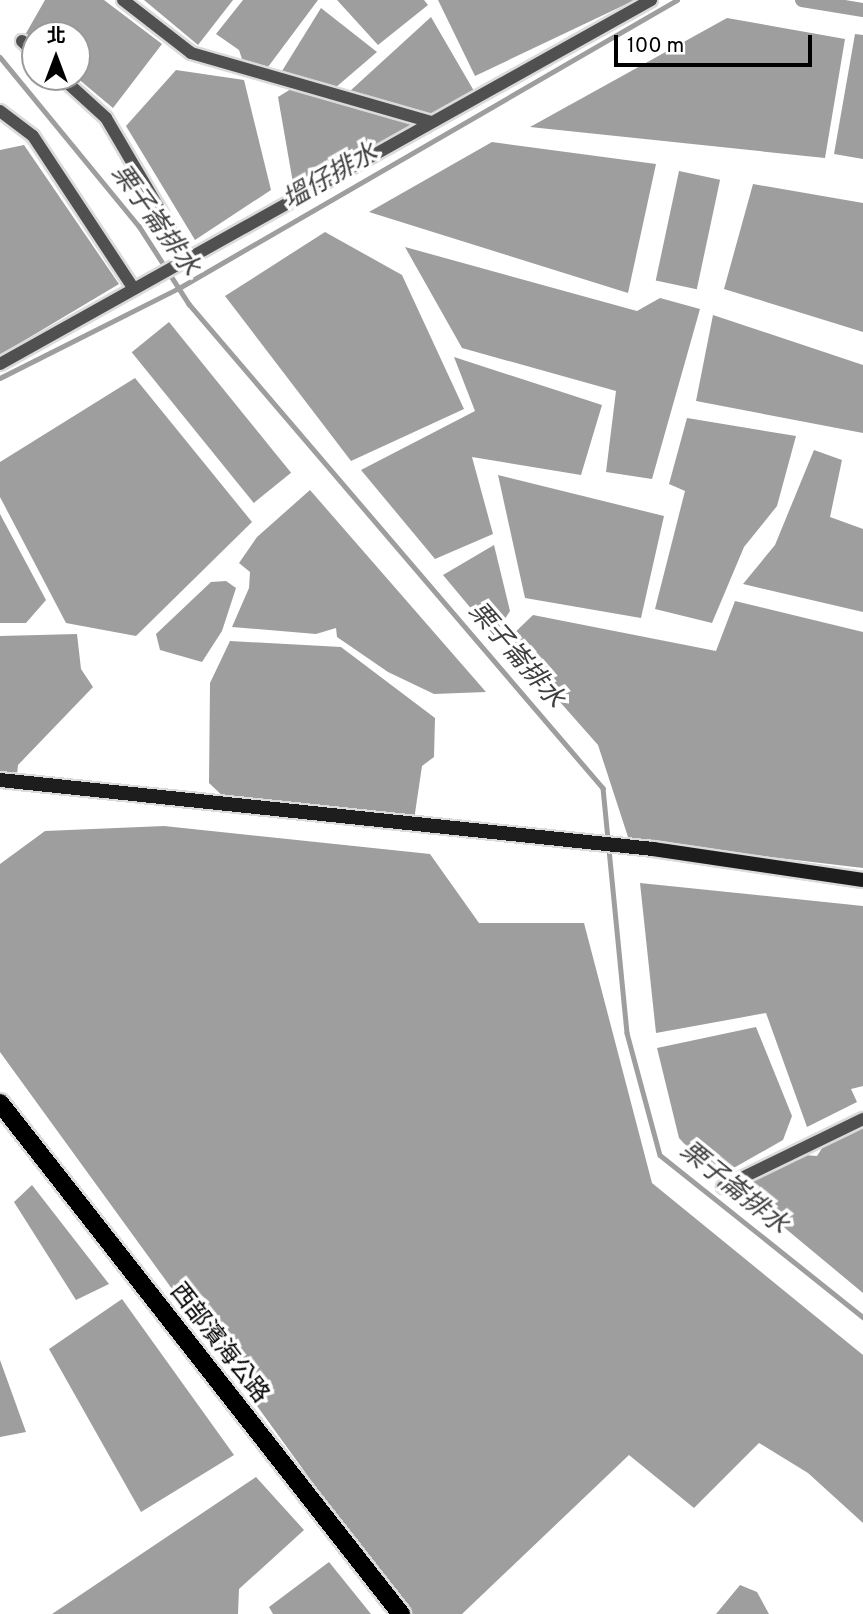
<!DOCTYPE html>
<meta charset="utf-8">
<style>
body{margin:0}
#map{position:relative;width:863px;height:1614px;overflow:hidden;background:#fff;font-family:Overpass,"Noto Sans TC",sans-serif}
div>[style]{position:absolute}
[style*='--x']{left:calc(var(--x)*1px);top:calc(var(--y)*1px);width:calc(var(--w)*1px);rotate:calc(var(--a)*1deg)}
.water>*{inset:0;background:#9e9e9e;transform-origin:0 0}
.stream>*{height:4.5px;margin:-2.25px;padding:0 2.25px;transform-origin:2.25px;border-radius:2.25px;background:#9e9e9e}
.canal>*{height:14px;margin:-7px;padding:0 7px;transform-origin:7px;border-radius:7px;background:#9e9e9e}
.roads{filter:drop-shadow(2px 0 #dbdbdb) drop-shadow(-2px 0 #dbdbdb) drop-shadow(0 2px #dbdbdb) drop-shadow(0 -2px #dbdbdb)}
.minor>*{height:12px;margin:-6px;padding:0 6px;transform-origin:6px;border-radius:6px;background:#505050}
.secondary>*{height:14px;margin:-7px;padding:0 7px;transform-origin:7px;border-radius:7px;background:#1d1d1d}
.primary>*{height:18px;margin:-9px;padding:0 9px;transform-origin:9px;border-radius:9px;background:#000}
span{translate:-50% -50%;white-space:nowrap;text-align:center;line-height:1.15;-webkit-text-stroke:7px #fff;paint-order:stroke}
.street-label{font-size:24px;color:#000}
.water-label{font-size:26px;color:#3f3f3f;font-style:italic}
.north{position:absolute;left:21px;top:21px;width:70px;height:70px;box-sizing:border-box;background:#fff;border:2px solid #999;border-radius:50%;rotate:0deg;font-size:19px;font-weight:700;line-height:28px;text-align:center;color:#000}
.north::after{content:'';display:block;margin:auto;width:24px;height:32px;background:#000;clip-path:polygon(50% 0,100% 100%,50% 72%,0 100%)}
.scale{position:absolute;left:614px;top:35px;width:198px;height:32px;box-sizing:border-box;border:4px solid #000;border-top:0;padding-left:9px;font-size:21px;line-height:24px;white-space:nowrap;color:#000;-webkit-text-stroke:5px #fff;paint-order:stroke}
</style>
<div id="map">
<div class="water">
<i style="clip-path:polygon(45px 0,104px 0,162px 44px,113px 108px,76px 77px,77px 35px,35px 35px,35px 43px,25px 35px)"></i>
<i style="clip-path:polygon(144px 0,233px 0,198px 45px)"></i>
<i style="clip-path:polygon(243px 0,318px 0,268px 67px,242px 59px,239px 50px,216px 34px)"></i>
<i style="clip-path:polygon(337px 0,424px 0,428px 5px,378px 45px)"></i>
<i style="clip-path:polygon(438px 0,635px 0,475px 76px)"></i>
<i style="clip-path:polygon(321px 8px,377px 52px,335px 88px,282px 71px)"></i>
<i style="clip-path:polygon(431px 17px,474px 91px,431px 115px,350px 91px)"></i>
<i style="clip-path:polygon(727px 18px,845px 39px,825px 158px,530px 127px)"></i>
<i style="clip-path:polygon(855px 34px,863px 35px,863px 159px,834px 154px)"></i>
<i style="clip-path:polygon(176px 70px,244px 80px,271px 190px,195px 240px,126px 126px)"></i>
<i style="clip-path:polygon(291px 89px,416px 123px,415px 126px,293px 183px,278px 97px)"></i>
<i style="clip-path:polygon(492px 142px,656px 164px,628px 293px,369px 212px)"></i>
<i style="clip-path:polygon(24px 145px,119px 284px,0 355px,0 150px)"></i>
<i style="left:679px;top:171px;width:42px;height:112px;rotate:12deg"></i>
<i style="clip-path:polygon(753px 184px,863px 203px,863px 332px,724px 289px)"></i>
<i style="clip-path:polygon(325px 232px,402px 275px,464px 409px,351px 461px,225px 296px)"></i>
<i style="clip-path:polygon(405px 247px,637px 311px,660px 298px,700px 309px,652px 479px,606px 472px,616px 391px,462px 348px)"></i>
<i style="clip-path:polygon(713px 315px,863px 365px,863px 433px,696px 401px)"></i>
<i style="left:169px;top:322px;width:194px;height:48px;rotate:51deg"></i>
<i style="clip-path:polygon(454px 357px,602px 405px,581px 475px,472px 457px,493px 534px,435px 559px,361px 470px,475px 411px)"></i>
<i style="clip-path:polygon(135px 378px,252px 522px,136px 636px,66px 623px,0 497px,0 462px)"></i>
<i style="clip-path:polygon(687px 418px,796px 436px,777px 506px,744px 547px,712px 623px,655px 609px,685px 491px,669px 484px)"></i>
<i style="clip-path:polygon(814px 450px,842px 460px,830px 517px,863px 529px,863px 612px,743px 584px,775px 545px)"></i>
<i style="clip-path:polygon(498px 475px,664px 516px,641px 618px,525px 598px)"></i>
<i style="clip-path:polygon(310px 490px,486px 692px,434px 694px,388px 672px,337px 637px,336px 628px,316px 634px,232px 627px,249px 588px,250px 572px,239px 563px,257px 537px)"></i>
<i style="clip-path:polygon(0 514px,46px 600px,26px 623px,0 623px)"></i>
<i style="clip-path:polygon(494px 545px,510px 611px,494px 636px,443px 575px)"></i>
<i style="clip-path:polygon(226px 581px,236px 588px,222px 631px,202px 662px,160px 650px,156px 634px,211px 582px)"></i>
<i style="clip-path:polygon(735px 601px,863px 632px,863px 868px,629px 840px,598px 745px,506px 641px,533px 615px,716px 651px)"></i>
<i style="clip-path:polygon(77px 634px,81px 669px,93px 687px,18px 765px,17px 775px,0 773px,0 636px)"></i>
<i style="clip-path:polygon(230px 641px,341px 647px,435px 718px,434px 757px,422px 766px,414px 820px,227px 800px,209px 783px,210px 683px)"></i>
<i style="clip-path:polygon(164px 826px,430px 854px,479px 923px,584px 923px,652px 1183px,863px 1355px,863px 1523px,808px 1473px,759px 1443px,694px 1508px,629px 1455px,462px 1614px,408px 1614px,0 1052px,0 864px,45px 831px)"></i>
<i style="clip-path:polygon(640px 883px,863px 906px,863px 1086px,851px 1089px,857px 1102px,807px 1127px,766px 1013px,656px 1033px)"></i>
<i style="clip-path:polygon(756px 1027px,792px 1116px,783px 1140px,716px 1178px,679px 1138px,657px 1048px)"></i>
<i style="clip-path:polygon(863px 1121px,863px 1293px,732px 1184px,791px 1154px,817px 1156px,829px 1137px)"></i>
<i style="clip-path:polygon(32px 1185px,109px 1284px,76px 1300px,14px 1202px)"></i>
<i style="clip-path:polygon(122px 1299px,234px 1455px,141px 1512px,49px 1349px)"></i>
<i style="clip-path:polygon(0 1360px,26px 1432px,0 1437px)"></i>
<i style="clip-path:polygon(256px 1477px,304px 1530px,239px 1589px,238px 1614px,52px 1614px)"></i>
<i style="clip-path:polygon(329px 1562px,371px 1614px,273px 1614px,269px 1607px)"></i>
<i style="clip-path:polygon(740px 1585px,757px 1592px,769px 1614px,716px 1614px)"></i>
</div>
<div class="stream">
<i style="--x:0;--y:57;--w:219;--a:50.6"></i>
<i style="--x:139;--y:226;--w:93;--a:57.3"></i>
<i style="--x:189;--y:304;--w:637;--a:49.46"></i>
<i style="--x:603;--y:788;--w:246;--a:84.4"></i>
<i style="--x:627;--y:1033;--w:126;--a:74.9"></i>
<i style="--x:660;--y:1155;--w:260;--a:38.6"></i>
<i style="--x:0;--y:378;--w:200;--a:-26.7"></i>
<i style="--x:179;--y:288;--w:575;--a:-30.04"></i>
</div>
<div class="canal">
<i style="--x:802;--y:0;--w:62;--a:9.3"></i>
</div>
<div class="roads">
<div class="minor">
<i style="--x:123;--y:0;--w:86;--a:37.9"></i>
<i style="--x:191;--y:53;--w:250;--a:16"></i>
<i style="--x:22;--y:41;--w:18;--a:43"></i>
<i style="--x:61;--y:77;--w:61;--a:42.3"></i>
<i style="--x:106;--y:118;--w:162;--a:59.6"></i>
<i style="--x:0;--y:111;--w:41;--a:37.1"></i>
<i style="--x:33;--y:136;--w:180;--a:56.6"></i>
<i style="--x:0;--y:364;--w:746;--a:-29.21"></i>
<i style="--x:723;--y:1187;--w:156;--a:-25.9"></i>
</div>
<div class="secondary">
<i style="--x:0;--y:780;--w:657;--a:6.03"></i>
<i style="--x:653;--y:849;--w:212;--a:8.4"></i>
</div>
<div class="primary">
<i style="--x:0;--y:1103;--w:650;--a:51.88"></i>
</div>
</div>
<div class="street-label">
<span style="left:218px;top:1344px;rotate:52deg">西部濱海公路</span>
</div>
<div class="water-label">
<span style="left:331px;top:178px;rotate:-30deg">塭仔排水</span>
<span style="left:154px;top:221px;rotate:54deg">栗子崙排水</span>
<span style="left:515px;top:656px;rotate:49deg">栗子崙排水</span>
<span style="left:733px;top:1189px;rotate:39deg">栗子崙排水</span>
</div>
<div class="north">北</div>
<div class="scale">100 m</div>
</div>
